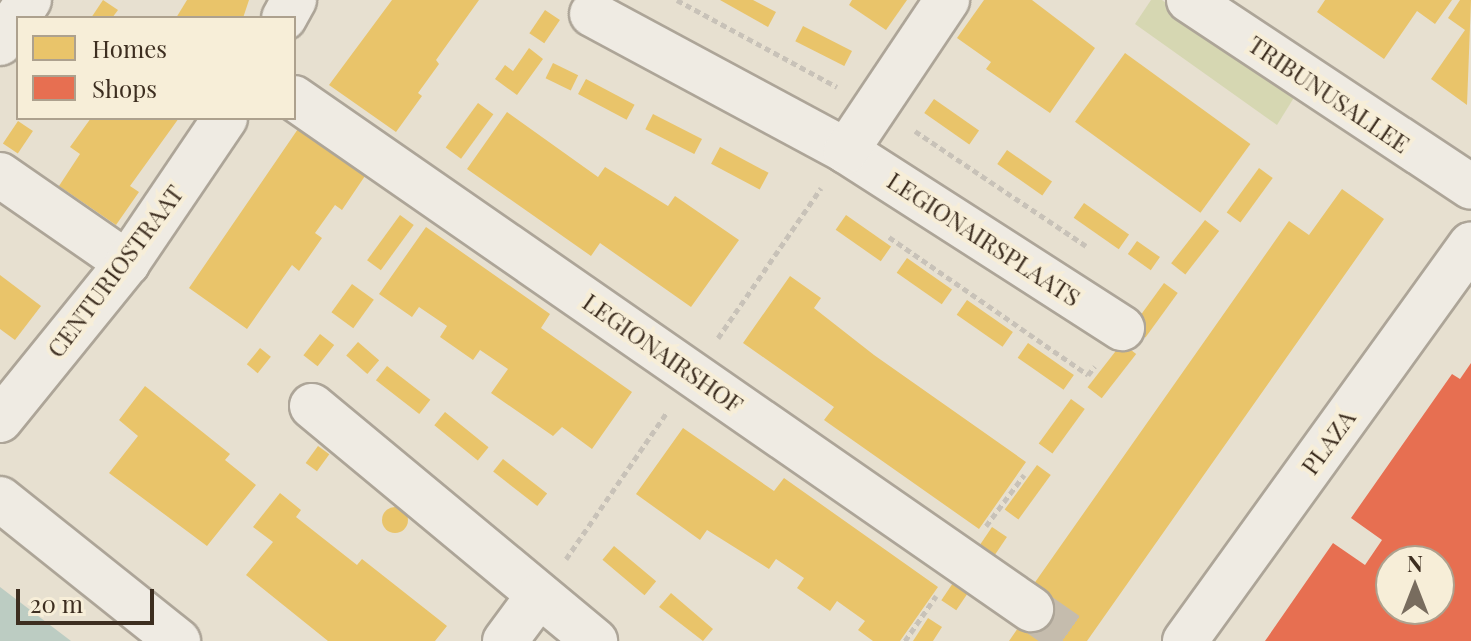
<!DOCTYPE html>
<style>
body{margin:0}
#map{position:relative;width:1471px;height:641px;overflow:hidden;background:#e7e0d0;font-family:"Playfair Display",serif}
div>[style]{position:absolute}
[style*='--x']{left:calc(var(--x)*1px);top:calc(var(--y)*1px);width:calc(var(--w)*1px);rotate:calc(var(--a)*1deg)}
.green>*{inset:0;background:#d6d7b2}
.water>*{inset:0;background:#bcccc2}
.homes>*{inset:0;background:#e9c46a;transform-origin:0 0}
.round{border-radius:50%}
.shops>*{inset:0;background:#e76f51}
.minor-tunnel>*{height:44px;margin-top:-22px;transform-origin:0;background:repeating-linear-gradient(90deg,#c5bcad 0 44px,transparent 0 66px)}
.path>*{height:5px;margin-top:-2.5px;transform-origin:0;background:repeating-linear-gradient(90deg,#c8c2b8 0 6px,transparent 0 10px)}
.roads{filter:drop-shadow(2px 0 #ada598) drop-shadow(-2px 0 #ada598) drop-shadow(0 2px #ada598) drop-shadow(0 -2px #ada598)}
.minor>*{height:44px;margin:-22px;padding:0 22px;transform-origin:22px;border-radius:22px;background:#efebe3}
span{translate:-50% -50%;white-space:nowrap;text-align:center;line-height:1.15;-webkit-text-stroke:8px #f7eed8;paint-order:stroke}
.street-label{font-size:24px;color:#3d2e20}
.legend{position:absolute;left:16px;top:16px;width:280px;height:104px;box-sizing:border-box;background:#f7eed8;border:2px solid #ada18e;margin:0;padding:10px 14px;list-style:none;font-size:24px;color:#3d2e20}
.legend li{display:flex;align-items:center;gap:16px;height:40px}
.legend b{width:40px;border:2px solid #ada18e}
.north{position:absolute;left:1375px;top:545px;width:80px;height:80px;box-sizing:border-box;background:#f7eed8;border:2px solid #ada18e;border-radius:50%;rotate:0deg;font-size:22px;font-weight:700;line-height:32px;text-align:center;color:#3d2e20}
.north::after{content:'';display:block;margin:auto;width:28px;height:36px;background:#786c5e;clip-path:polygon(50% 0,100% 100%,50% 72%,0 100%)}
.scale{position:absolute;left:16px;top:589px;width:138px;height:36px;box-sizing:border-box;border:4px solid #3d2e20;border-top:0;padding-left:10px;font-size:24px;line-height:28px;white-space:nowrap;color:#3d2e20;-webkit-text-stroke:6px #f7eed8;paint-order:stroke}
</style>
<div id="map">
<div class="green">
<i style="clip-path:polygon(1151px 0,1162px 0,1295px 96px,1277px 125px,1135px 24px)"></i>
</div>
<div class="water">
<i style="clip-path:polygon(0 587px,71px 641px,0 641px)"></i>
</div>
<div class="homes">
<i style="clip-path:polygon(103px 0,118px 10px,112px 18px,91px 18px)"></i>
<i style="clip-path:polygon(187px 0,249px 0,243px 18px,176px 18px)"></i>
<i style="clip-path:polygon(392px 0,479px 0,436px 60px,439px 64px,418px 93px,422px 96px,396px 132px,329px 85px)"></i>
<i style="clip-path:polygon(720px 0,753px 0,776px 12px,768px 27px)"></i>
<i style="clip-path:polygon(852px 0,907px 0,886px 30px,849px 5px)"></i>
<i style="clip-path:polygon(984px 0,1032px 0,1095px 48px,1050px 113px,986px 69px,991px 62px,957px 38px)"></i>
<i style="clip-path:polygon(1325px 0,1452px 0,1435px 24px,1417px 11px,1384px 59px,1317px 12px)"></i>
<i style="clip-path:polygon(1460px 0,1471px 0,1467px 105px,1431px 79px,1465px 30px,1448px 18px)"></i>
<i style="left:545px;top:10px;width:18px;height:28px;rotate:34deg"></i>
<i style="left:803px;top:26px;width:55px;height:17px;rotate:27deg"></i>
<i style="clip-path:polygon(529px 48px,543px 59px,517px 95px,495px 79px,505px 65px,513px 71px)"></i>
<i style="left:1125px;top:53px;width:155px;height:85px;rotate:36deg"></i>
<i style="left:553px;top:63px;width:28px;height:17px;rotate:26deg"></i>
<i style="left:586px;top:79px;width:55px;height:17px;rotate:28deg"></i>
<i style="left:934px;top:99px;width:55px;height:17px;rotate:35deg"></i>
<i style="left:478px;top:103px;width:19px;height:55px;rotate:36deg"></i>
<i style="clip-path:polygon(507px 112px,598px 177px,605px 167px,668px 206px,675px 196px,739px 240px,691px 307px,600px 243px,591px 256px,467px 169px)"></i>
<i style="left:653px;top:114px;width:55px;height:17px;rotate:27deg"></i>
<i style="clip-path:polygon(91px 118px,179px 118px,130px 186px,139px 192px,116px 225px,59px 186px,80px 154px,70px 147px)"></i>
<i style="left:18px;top:121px;width:18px;height:27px;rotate:34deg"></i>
<i style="clip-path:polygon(300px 126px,367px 173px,342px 210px,335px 205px,315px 233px,322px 238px,299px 271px,292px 265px,247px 329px,189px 288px)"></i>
<i style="left:720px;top:147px;width:55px;height:19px;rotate:28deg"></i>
<i style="left:1007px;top:150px;width:55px;height:17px;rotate:35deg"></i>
<i style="left:1259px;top:168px;width:17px;height:55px;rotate:36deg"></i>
<i style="clip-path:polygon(1342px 189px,1384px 219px,1087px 641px,1009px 641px,1041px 595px,1031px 588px,1289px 221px,1309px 235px)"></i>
<i style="left:1084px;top:203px;width:55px;height:18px;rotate:35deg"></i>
<i style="left:400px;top:215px;width:17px;height:56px;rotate:36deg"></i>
<i style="left:846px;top:215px;width:55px;height:18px;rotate:35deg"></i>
<i style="left:1205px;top:220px;width:18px;height:55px;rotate:38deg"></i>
<i style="clip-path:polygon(426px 227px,550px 314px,541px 328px,632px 392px,592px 449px,562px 427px,553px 436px,491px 393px,508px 369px,480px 350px,473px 360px,440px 337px,447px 326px,419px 307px,412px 317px,379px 294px)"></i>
<i style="left:1137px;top:241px;width:28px;height:16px;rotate:35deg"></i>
<i style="left:907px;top:258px;width:55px;height:18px;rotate:35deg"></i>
<i style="clip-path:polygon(0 275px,41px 306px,15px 340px,0 329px)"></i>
<i style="clip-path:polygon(790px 276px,821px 298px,814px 308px,874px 355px,1026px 462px,979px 529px,824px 420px,834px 407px,743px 343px)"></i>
<i style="left:1164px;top:283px;width:17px;height:55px;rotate:36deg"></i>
<i style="left:352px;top:284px;width:27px;height:35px;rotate:36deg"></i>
<i style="left:967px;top:300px;width:56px;height:18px;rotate:35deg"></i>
<i style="left:320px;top:334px;width:18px;height:27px;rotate:38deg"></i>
<i style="left:358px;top:342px;width:28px;height:18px;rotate:41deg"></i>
<i style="left:1028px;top:343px;width:56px;height:18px;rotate:35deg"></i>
<i style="left:1122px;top:343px;width:18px;height:56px;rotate:38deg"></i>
<i style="left:260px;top:348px;width:14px;height:21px;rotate:39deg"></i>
<i style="left:387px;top:366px;width:55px;height:18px;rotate:38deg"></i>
<i style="clip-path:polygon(145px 386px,230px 454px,225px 460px,256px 485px,207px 546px,109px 473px,138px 436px,119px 420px)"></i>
<i style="left:1071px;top:399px;width:17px;height:55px;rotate:36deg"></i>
<i style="left:445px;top:412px;width:56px;height:17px;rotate:39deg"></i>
<i style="clip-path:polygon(683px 428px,774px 491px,784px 478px,938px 587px,900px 641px,873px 641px,858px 630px,865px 621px,837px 601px,830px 611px,797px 588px,804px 578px,776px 559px,769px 569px,707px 530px,700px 540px,636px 494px)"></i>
<i style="left:318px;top:446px;width:14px;height:21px;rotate:36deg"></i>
<i style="left:503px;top:459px;width:56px;height:16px;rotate:38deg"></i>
<i style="left:1037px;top:465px;width:17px;height:55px;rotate:36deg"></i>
<i style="clip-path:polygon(280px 493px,301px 510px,296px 517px,357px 565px,362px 559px,447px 626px,435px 641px,328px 641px,246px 575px,273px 542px,253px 527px)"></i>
<i class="round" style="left:382px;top:507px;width:26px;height:26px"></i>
<i style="left:992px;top:527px;width:18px;height:28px;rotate:34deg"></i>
<i style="left:614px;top:546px;width:55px;height:18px;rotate:40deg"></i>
<i style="left:957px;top:577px;width:18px;height:28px;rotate:34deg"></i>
<i style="clip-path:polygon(671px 593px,713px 629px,703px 641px,659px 607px)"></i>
<i style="clip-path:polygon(928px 618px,942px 627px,933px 641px,913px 641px)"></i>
</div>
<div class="shops">
<i style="clip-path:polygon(evenodd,1471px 363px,1471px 641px,1265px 641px,1333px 543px,1365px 565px,1382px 540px,1351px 518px,1452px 374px,1460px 379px,1471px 363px,1391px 561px,1439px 561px,1439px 609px,1391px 609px,1391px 561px)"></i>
</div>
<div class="minor-tunnel">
<i style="--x:1031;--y:609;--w:56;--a:34.8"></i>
</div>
<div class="path">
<i style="--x:677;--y:0;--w:182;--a:28.5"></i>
<i style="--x:915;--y:131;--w:206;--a:33.9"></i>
<i style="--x:889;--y:237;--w:242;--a:34.7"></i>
<i style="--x:1088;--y:375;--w:11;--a:-52"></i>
<i style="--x:718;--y:338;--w:182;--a:-55.5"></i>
<i style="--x:986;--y:526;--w:64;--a:-53.3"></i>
<i style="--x:566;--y:559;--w:178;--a:-55.5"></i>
<i style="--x:905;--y:641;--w:55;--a:-55.4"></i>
</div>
<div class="roads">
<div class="minor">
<i style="--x:1189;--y:0;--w:338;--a:33.5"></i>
<i style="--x:592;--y:14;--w:289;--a:28.3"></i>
<i style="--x:846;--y:151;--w:328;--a:32.7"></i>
<i style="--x:284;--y:18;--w:21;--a:-61"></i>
<i style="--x:0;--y:43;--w:52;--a:-56"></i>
<i style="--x:294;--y:98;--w:897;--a:34.74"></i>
<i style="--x:846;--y:151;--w:182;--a:-56.2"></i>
<i style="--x:0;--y:175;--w:155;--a:34.7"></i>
<i style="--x:312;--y:406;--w:368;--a:39.7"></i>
<i style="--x:0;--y:420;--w:202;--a:-51"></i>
<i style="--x:127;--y:263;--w:175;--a:-55.9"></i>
<i style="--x:0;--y:499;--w:228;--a:38.6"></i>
<i style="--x:505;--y:641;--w:57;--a:-53.5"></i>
<i style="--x:1185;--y:641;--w:489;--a:-54.2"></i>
</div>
</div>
<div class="street-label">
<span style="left:1329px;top:94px;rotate:34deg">TRIBUNUSALLEE</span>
<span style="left:984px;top:239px;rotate:33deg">LEGIONAIRSPLAATS</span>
<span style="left:115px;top:271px;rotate:-53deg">CENTURIOSTRAAT</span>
<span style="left:663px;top:353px;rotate:35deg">LEGIONAIRSHOF</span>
<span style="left:1328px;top:442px;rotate:-54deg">PLAZA</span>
</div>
<ul class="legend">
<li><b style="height:22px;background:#e9c46a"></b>Homes</li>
<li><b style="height:22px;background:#e76f51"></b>Shops</li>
</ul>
<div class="north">N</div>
<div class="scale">20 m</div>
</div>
